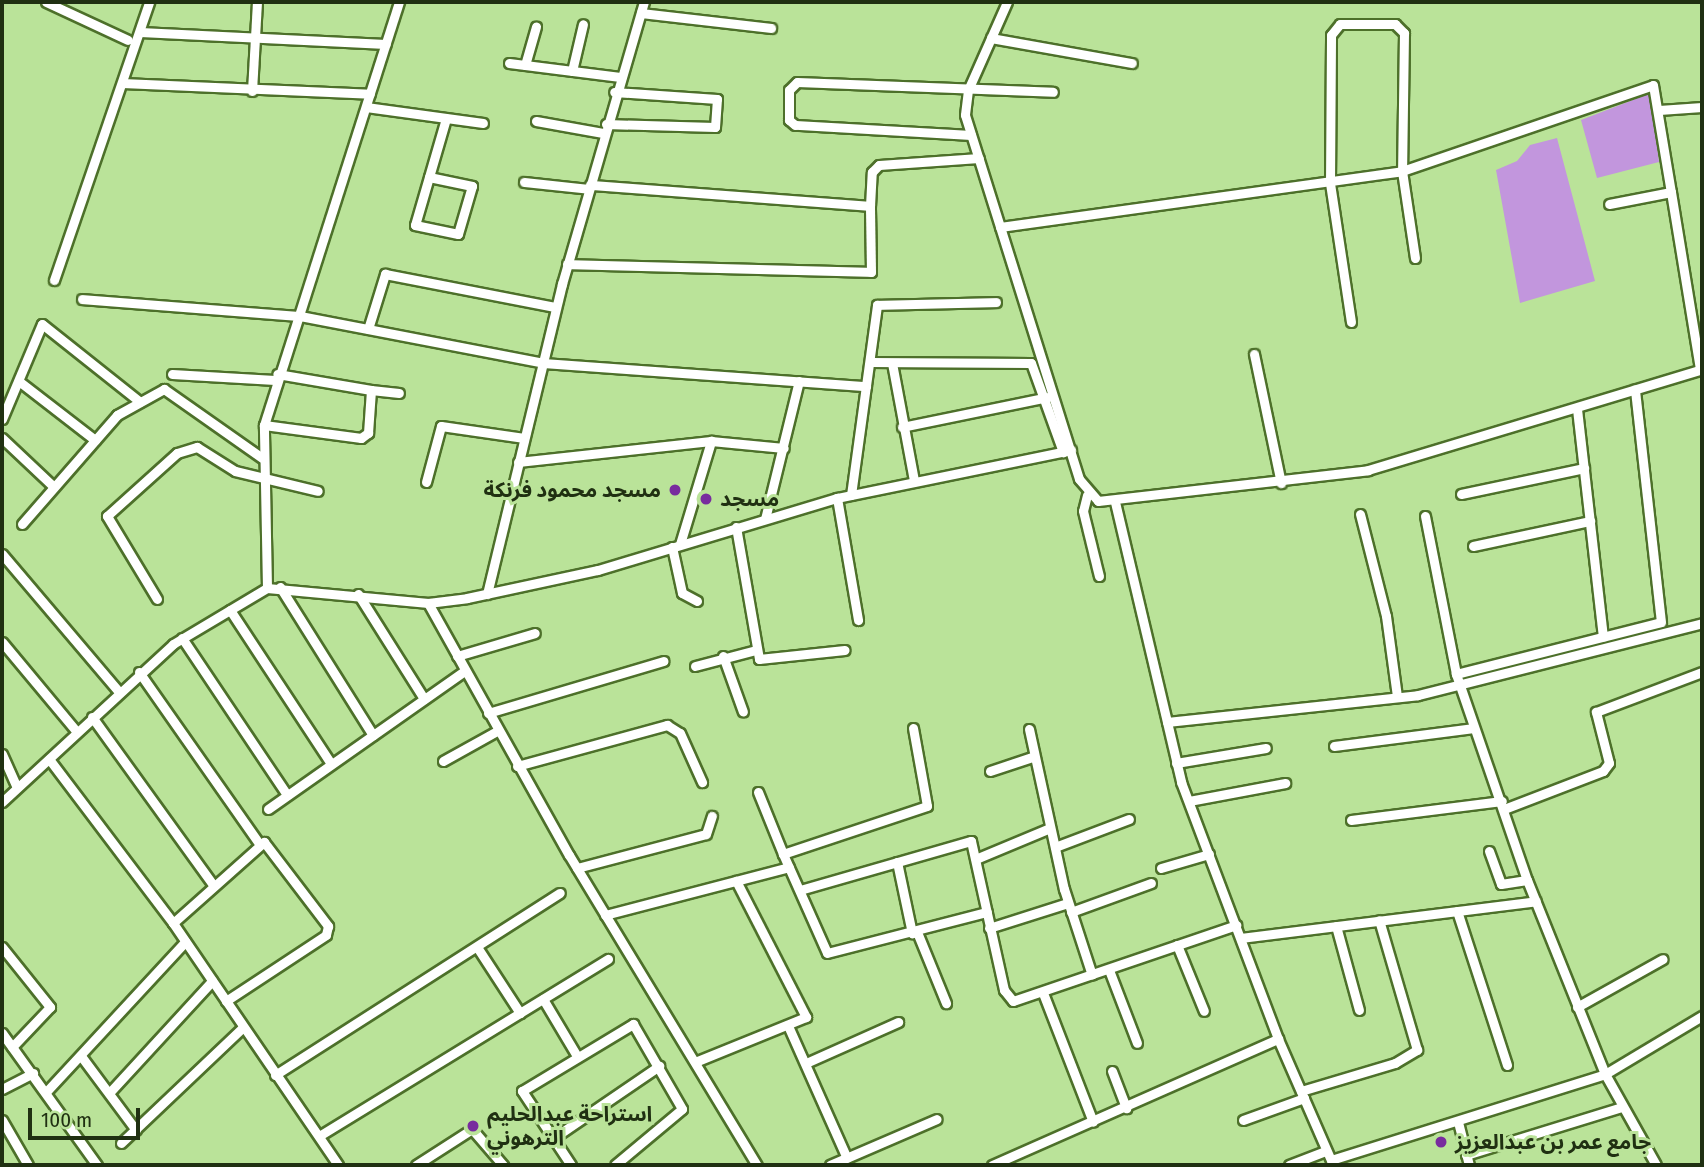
<!DOCTYPE html>
<meta charset="utf-8">
<style>
body{margin:0}
#map{position:relative;width:1704px;height:1167px;overflow:hidden;background:#bae399;font-family:"Fira Sans Condensed","Noto Sans Arabic",sans-serif}
div>[style]{position:absolute}
[style*='--x']{left:calc(var(--x)*1px);top:calc(var(--y)*1px);width:calc(var(--w)*1px);rotate:calc(var(--a)*1deg)}
.green>*{inset:0;background:#c296dd}
.roads{filter:drop-shadow(2px 0 #4d702a) drop-shadow(-2px 0 #4d702a) drop-shadow(0 2px #4d702a) drop-shadow(0 -2px #4d702a)}
.minor>*{height:9px;margin:-4.5px;padding:0 4.5px;transform-origin:4.5px;border-radius:4.5px;background:#fff}
.dots>*{width:19px;height:19px;translate:-50% -50%;box-sizing:border-box;border:4px solid #bae399;border-radius:50%}
span{translate:-50% -50%;white-space:nowrap;text-align:center;line-height:1.15;-webkit-text-stroke:6px #bae399;paint-order:stroke}
.poi-label{font-size:21px;color:#203012;font-weight:700}
.right{translate:-100% -50%;text-align:right}
.left{translate:0 -50%;text-align:left}
.frame{position:absolute;inset:0;border:4px solid #203012;pointer-events:none}
.scale{position:absolute;left:28px;top:1108px;width:112px;height:32px;box-sizing:border-box;border:4px solid #203012;border-top:0;padding-left:9px;font-size:21px;line-height:24px;white-space:nowrap;color:#203012;-webkit-text-stroke:5px #bae399;paint-order:stroke}
</style>
<div id="map">
<div class="green">
<i style="clip-path:polygon(1651px 93px,1659px 162px,1597px 178px,1581px 120px)"></i>
<i style="clip-path:polygon(1557px 138px,1595px 281px,1520px 303px,1496px 170px,1517px 161px,1530px 145px)"></i>
</div>
<div class="roads">
<div class="minor">
<i style="--x:46;--y:2;--w:90;--a:24.9"></i>
<i style="--x:1007;--y:2;--w:96;--a:113.9"></i>
<i style="--x:968;--y:90;--w:25;--a:97"></i>
<i style="--x:965;--y:115;--w:381;--a:72.6"></i>
<i style="--x:1079;--y:479;--w:29;--a:49"></i>
<i style="--x:1098;--y:501;--w:272;--a:-6.5"></i>
<i style="--x:1368;--y:470;--w:349;--a:-16.8"></i>
<i style="--x:641;--y:13;--w:131;--a:6.6"></i>
<i style="--x:140;--y:32;--w:246;--a:2.8"></i>
<i style="--x:991;--y:38;--w:143;--a:10.1"></i>
<i style="--x:509;--y:63;--w:112;--a:7.2"></i>
<i style="--x:525;--y:65;--w:40;--a:-74"></i>
<i style="--x:572;--y:71;--w:48;--a:-76.8"></i>
<i style="--x:122;--y:83;--w:248;--a:2.5"></i>
<i style="--x:252;--y:91;--w:89;--a:-86.8"></i>
<i style="--x:366;--y:107;--w:118;--a:7.8"></i>
<i style="--x:1659;--y:110;--w:43;--a:-4"></i>
<i style="--x:536;--y:121;--w:68;--a:10.2"></i>
<i style="--x:606;--y:124;--w:109;--a:1.6"></i>
<i style="--x:715;--y:127;--w:28;--a:-86"></i>
<i style="--x:717;--y:99;--w:103;--a:-176.1"></i>
<i style="--x:971;--y:135;--w:176;--a:-176.7"></i>
<i style="--x:795;--y:125;--w:8;--a:-140"></i>
<i style="--x:789;--y:120;--w:30;--a:-90"></i>
<i style="--x:789;--y:90;--w:11;--a:-45"></i>
<i style="--x:797;--y:82;--w:256;--a:2.2"></i>
<i style="--x:429;--y:177;--w:44;--a:11.8"></i>
<i style="--x:472;--y:186;--w:50;--a:106.3"></i>
<i style="--x:458;--y:234;--w:44;--a:-168.2"></i>
<i style="--x:415;--y:225;--w:111;--a:-73.8"></i>
<i style="--x:524;--y:182;--w:65;--a:6.1"></i>
<i style="--x:1671;--y:192;--w:179;--a:80.7"></i>
<i style="--x:870;--y:206;--w:34;--a:-87"></i>
<i style="--x:872;--y:172;--w:10;--a:-45"></i>
<i style="--x:879;--y:165;--w:100;--a:-4"></i>
<i style="--x:1000;--y:227;--w:406;--a:-7.9"></i>
<i style="--x:1402;--y:171;--w:265;--a:-18.9"></i>
<i style="--x:1653;--y:85;--w:109;--a:80.5"></i>
<i style="--x:1671;--y:192;--w:63;--a:169"></i>
<i style="--x:567;--y:264;--w:304;--a:1.5"></i>
<i style="--x:871;--y:272;--w:66;--a:-90.9"></i>
<i style="--x:870;--y:206;--w:281;--a:-175.7"></i>
<i style="--x:54;--y:280;--w:294;--a:-71.1"></i>
<i style="--x:82;--y:299;--w:219;--a:4.5"></i>
<i style="--x:300;--y:316;--w:248;--a:10.9"></i>
<i style="--x:543;--y:363;--w:324;--a:4.1"></i>
<i style="--x:1351;--y:322;--w:141;--a:-98.6"></i>
<i style="--x:1330;--y:183;--w:148;--a:-89.6"></i>
<i style="--x:1331;--y:35;--w:14;--a:-51"></i>
<i style="--x:1340;--y:24;--w:55;--a:0"></i>
<i style="--x:1395;--y:24;--w:13;--a:45"></i>
<i style="--x:1404;--y:33;--w:138;--a:90.8"></i>
<i style="--x:1402;--y:171;--w:88;--a:81.5"></i>
<i style="--x:368;--y:329;--w:58;--a:-72.8"></i>
<i style="--x:385;--y:274;--w:173;--a:11"></i>
<i style="--x:1254;--y:354;--w:132;--a:78.2"></i>
<i style="--x:870;--y:362;--w:161;--a:0.4"></i>
<i style="--x:1031;--y:363;--w:95;--a:70.2"></i>
<i style="--x:892;--y:363;--w:120;--a:79.4"></i>
<i style="--x:172;--y:374;--w:103;--a:3.3"></i>
<i style="--x:20;--y:382;--w:95;--a:37.7"></i>
<i style="--x:371;--y:390;--w:28;--a:6"></i>
<i style="--x:1577;--y:409;--w:229;--a:83.5"></i>
<i style="--x:2;--y:419;--w:103;--a:-67.2"></i>
<i style="--x:42;--y:324;--w:125;--a:38.5"></i>
<i style="--x:264;--y:425;--w:98;--a:7.6"></i>
<i style="--x:361;--y:438;--w:9;--a:-36"></i>
<i style="--x:368;--y:433;--w:43;--a:-86"></i>
<i style="--x:371;--y:390;--w:95;--a:-170.3"></i>
<i style="--x:902;--y:427;--w:149;--a:-11.6"></i>
<i style="--x:2;--y:438;--w:71;--a:43.3"></i>
<i style="--x:518;--y:462;--w:194;--a:-6.2"></i>
<i style="--x:711;--y:441;--w:73;--a:5.5"></i>
<i style="--x:426;--y:482;--w:58;--a:-75"></i>
<i style="--x:441;--y:426;--w:84;--a:8.2"></i>
<i style="--x:1461;--y:494;--w:126;--a:-11.9"></i>
<i style="--x:851;--y:495;--w:192;--a:-82.2"></i>
<i style="--x:877;--y:305;--w:119;--a:-1.4"></i>
<i style="--x:1087;--y:495;--w:16;--a:104"></i>
<i style="--x:1083;--y:511;--w:67;--a:76.2"></i>
<i style="--x:837;--y:498;--w:124;--a:80.2"></i>
<i style="--x:1115;--y:502;--w:288;--a:76.7"></i>
<i style="--x:1181;--y:782;--w:275;--a:69.3"></i>
<i style="--x:1278;--y:1039;--w:137;--a:66.4"></i>
<i style="--x:1360;--y:514;--w:105;--a:75.7"></i>
<i style="--x:1386;--y:616;--w:81;--a:82.2"></i>
<i style="--x:1425;--y:516;--w:161;--a:78.9"></i>
<i style="--x:1456;--y:674;--w:218;--a:71"></i>
<i style="--x:1527;--y:880;--w:209;--a:68.1"></i>
<i style="--x:1605;--y:1074;--w:104;--a:60.7"></i>
<i style="--x:765;--y:519;--w:142;--a:-76.2"></i>
<i style="--x:22;--y:524;--w:145;--a:-48.9"></i>
<i style="--x:117;--y:415;--w:54;--a:-29"></i>
<i style="--x:164;--y:389;--w:120;--a:35.1"></i>
<i style="--x:736;--y:527;--w:134;--a:80.1"></i>
<i style="--x:759;--y:659;--w:86;--a:-6"></i>
<i style="--x:680;--y:544;--w:108;--a:-73.2"></i>
<i style="--x:1473;--y:546;--w:120;--a:-12.1"></i>
<i style="--x:672;--y:547;--w:47;--a:77.7"></i>
<i style="--x:682;--y:593;--w:17;--a:28"></i>
<i style="--x:2;--y:554;--w:180;--a:49.7"></i>
<i style="--x:280;--y:587;--w:175;--a:57.9"></i>
<i style="--x:267;--y:588;--w:163;--a:-91.1"></i>
<i style="--x:264;--y:425;--w:444;--a:-72.3"></i>
<i style="--x:358;--y:594;--w:124;--a:57.8"></i>
<i style="--x:487;--y:594;--w:319;--a:-76.4"></i>
<i style="--x:562;--y:284;--w:294;--a:-73.8"></i>
<i style="--x:157;--y:599;--w:97;--a:-121.1"></i>
<i style="--x:107;--y:516;--w:94;--a:-42"></i>
<i style="--x:177;--y:453;--w:21;--a:-17"></i>
<i style="--x:197;--y:447;--w:45;--a:32.3"></i>
<i style="--x:235;--y:471;--w:85;--a:13.5"></i>
<i style="--x:428;--y:603;--w:289;--a:60.8"></i>
<i style="--x:569;--y:855;--w:363;--a:58.8"></i>
<i style="--x:230;--y:610;--w:184;--a:56.7"></i>
<i style="--x:182;--y:638;--w:189;--a:56.2"></i>
<i style="--x:2;--y:642;--w:117;--a:50.2"></i>
<i style="--x:457;--y:656;--w:81;--a:-16.4"></i>
<i style="--x:723;--y:656;--w:59;--a:70.3"></i>
<i style="--x:695;--y:666;--w:63;--a:-14.7"></i>
<i style="--x:139;--y:672;--w:211;--a:55"></i>
<i style="--x:1456;--y:674;--w:211;--a:-14.2"></i>
<i style="--x:1661;--y:622;--w:234;--a:-96.4"></i>
<i style="--x:488;--y:713;--w:183;--a:-16.5"></i>
<i style="--x:92;--y:717;--w:207;--a:54.2"></i>
<i style="--x:1167;--y:722;--w:252;--a:-6.1"></i>
<i style="--x:1418;--y:695;--w:293;--a:-14.2"></i>
<i style="--x:913;--y:728;--w:79;--a:79.8"></i>
<i style="--x:927;--y:806;--w:152;--a:161.6"></i>
<i style="--x:783;--y:854;--w:108;--a:66"></i>
<i style="--x:827;--y:953;--w:165;--a:-14.4"></i>
<i style="--x:1029;--y:729;--w:164;--a:77.7"></i>
<i style="--x:1064;--y:889;--w:90;--a:72"></i>
<i style="--x:1334;--y:746;--w:141;--a:-7.3"></i>
<i style="--x:2;--y:754;--w:36;--a:66"></i>
<i style="--x:49;--y:759;--w:206;--a:52.9"></i>
<i style="--x:173;--y:923;--w:293;--a:55.7"></i>
<i style="--x:443;--y:761;--w:62;--a:-29.1"></i>
<i style="--x:1176;--y:763;--w:91;--a:-9.5"></i>
<i style="--x:517;--y:766;--w:156;--a:-15.3"></i>
<i style="--x:667;--y:725;--w:15;--a:32"></i>
<i style="--x:680;--y:733;--w:54;--a:65.8"></i>
<i style="--x:990;--y:771;--w:44;--a:-18.4"></i>
<i style="--x:758;--y:792;--w:67;--a:68"></i>
<i style="--x:1189;--y:801;--w:98;--a:-10.6"></i>
<i style="--x:2;--y:802;--w:233;--a:-42.7"></i>
<i style="--x:173;--y:644;--w:109;--a:-30.8"></i>
<i style="--x:267;--y:588;--w:162;--a:5.3"></i>
<i style="--x:428;--y:603;--w:39;--a:-7"></i>
<i style="--x:467;--y:598;--w:134;--a:-12.1"></i>
<i style="--x:598;--y:570;--w:250;--a:-16.8"></i>
<i style="--x:837;--y:498;--w:239;--a:-11.6"></i>
<i style="--x:268;--y:809;--w:240;--a:-35.1"></i>
<i style="--x:1504;--y:809;--w:106;--a:-21"></i>
<i style="--x:1603;--y:771;--w:10;--a:-53"></i>
<i style="--x:1609;--y:763;--w:53;--a:-104.3"></i>
<i style="--x:1596;--y:712;--w:113;--a:-20.7"></i>
<i style="--x:1351;--y:820;--w:152;--a:-7.2"></i>
<i style="--x:1055;--y:847;--w:79;--a:-20.7"></i>
<i style="--x:1489;--y:851;--w:35;--a:70"></i>
<i style="--x:1501;--y:884;--w:26;--a:-9"></i>
<i style="--x:978;--y:858;--w:78;--a:-22.6"></i>
<i style="--x:897;--y:862;--w:73;--a:78.1"></i>
<i style="--x:577;--y:868;--w:133;--a:-14.8"></i>
<i style="--x:706;--y:834;--w:19;--a:-72"></i>
<i style="--x:1161;--y:868;--w:50;--a:-16.3"></i>
<i style="--x:800;--y:890;--w:178;--a:-16"></i>
<i style="--x:971;--y:841;--w:153;--a:77.5"></i>
<i style="--x:1004;--y:990;--w:14;--a:51"></i>
<i style="--x:1013;--y:1001;--w:236;--a:-18.8"></i>
<i style="--x:1457;--y:911;--w:162;--a:72"></i>
<i style="--x:1071;--y:912;--w:85;--a:-19.9"></i>
<i style="--x:605;--y:915;--w:190;--a:-14.6"></i>
<i style="--x:173;--y:923;--w:122;--a:-41.7"></i>
<i style="--x:264;--y:842;--w:106;--a:52.7"></i>
<i style="--x:328;--y:926;--w:9;--a:103"></i>
<i style="--x:326;--y:935;--w:120;--a:146.6"></i>
<i style="--x:1336;--y:926;--w:87;--a:74.7"></i>
<i style="--x:989;--y:928;--w:83;--a:-17.6"></i>
<i style="--x:917;--y:932;--w:77;--a:67.8"></i>
<i style="--x:1241;--y:938;--w:297;--a:-7.1"></i>
<i style="--x:1177;--y:945;--w:71;--a:67.8"></i>
<i style="--x:2;--y:947;--w:77;--a:51.3"></i>
<i style="--x:50;--y:1007;--w:55;--a:133.5"></i>
<i style="--x:477;--y:947;--w:79;--a:56.9"></i>
<i style="--x:1109;--y:970;--w:78;--a:69"></i>
<i style="--x:1043;--y:993;--w:138;--a:68.8"></i>
<i style="--x:543;--y:999;--w:66;--a:59.2"></i>
<i style="--x:1577;--y:1007;--w:98;--a:-29.2"></i>
<i style="--x:789;--y:1028;--w:142;--a:66"></i>
<i style="--x:2;--y:1033;--w:163;--a:54.3"></i>
<i style="--x:81;--y:1056;--w:92;--a:53.4"></i>
<i style="--x:695;--y:1062;--w:120;--a:-22.1"></i>
<i style="--x:806;--y:1017;--w:153;--a:-117.2"></i>
<i style="--x:806;--y:1063;--w:101;--a:-24"></i>
<i style="--x:1112;--y:1071;--w:40;--a:69"></i>
<i style="--x:275;--y:1075;--w:338;--a:-32.6"></i>
<i style="--x:2;--y:1089;--w:35;--a:-27"></i>
<i style="--x:1301;--y:1091;--w:98;--a:-16.6"></i>
<i style="--x:1395;--y:1063;--w:26;--a:-31"></i>
<i style="--x:1417;--y:1050;--w:135;--a:-106.3"></i>
<i style="--x:46;--y:1092;--w:205;--a:-47.2"></i>
<i style="--x:110;--y:1092;--w:151;--a:-47.4"></i>
<i style="--x:2;--y:1120;--w:52;--a:60"></i>
<i style="--x:1243;--y:1120;--w:65;--a:-19.8"></i>
<i style="--x:1458;--y:1122;--w:44;--a:75.7"></i>
<i style="--x:319;--y:1136;--w:339;--a:-31.5"></i>
<i style="--x:552;--y:1139;--w:130;--a:-34.3"></i>
<i style="--x:121;--y:1143;--w:167;--a:-43.5"></i>
<i style="--x:1466;--y:1155;--w:163;--a:-17.1"></i>
<i style="--x:1331;--y:1160;--w:287;--a:-17.4"></i>
<i style="--x:1605;--y:1074;--w:113;--a:-30.9"></i>
<i style="--x:416;--y:1165;--w:67;--a:-32.7"></i>
<i style="--x:472;--y:1129;--w:48;--a:49.3"></i>
<i style="--x:571;--y:1165;--w:89;--a:-123.5"></i>
<i style="--x:522;--y:1091;--w:130;--a:-31.1"></i>
<i style="--x:633;--y:1024;--w:98;--a:60"></i>
<i style="--x:682;--y:1109;--w:87;--a:140.1"></i>
<i style="--x:830;--y:1165;--w:116;--a:-23.3"></i>
<i style="--x:992;--y:1165;--w:313;--a:-23.8"></i>
<i style="--x:1289;--y:1165;--w:39;--a:-21"></i>
</div>
</div>
<div class="dots">
<i style="left:675px;top:490px;background:#782c9e"></i>
<i style="left:706px;top:499px;background:#782c9e"></i>
<i style="left:473px;top:1126px;background:#782c9e"></i>
<i style="left:1441px;top:1142px;background:#782c9e"></i>
</div>
<div class="poi-label">
<span class="right" style="left:661px;top:490px">مسجد محمود فرنكة</span>
<span class="left" style="left:720px;top:499px">مسجد</span>
<span class="left" style="left:487px;top:1126px">استراحة عبدالحليم<br>الترهوني</span>
<span class="left" style="left:1455px;top:1142px">جامع عمر بن عبدالعزيز</span>
</div>
<div class="frame"></div>
<div class="scale">100 m</div>
</div>
